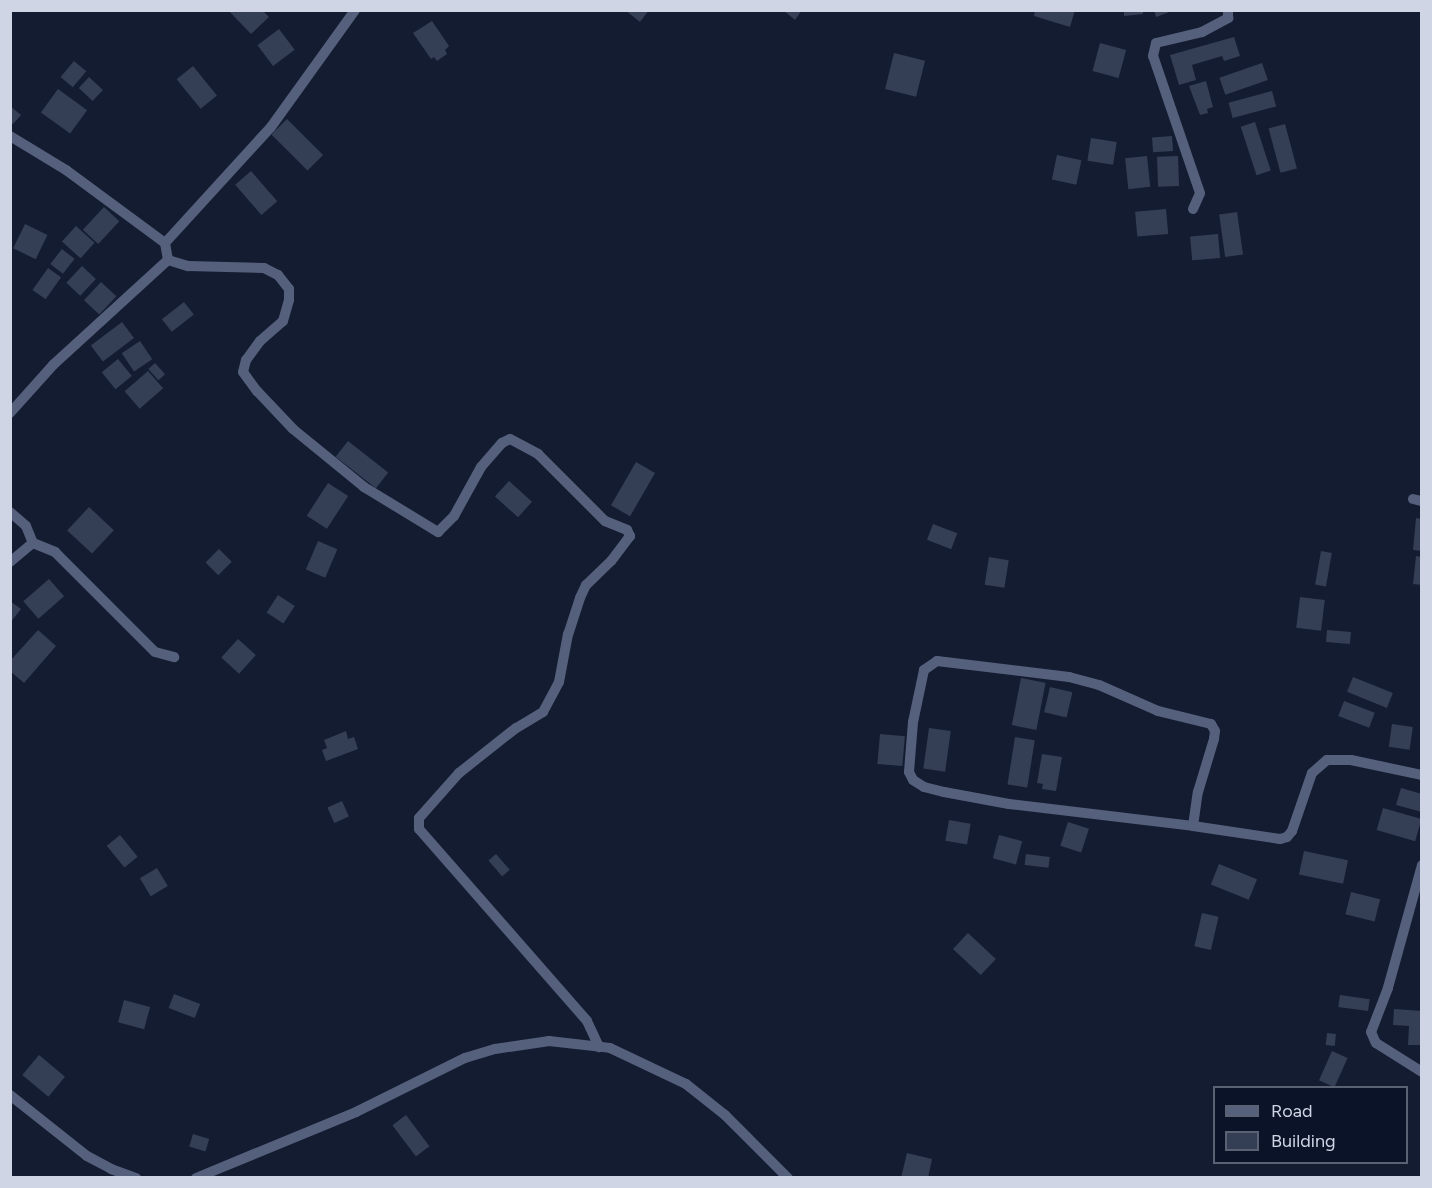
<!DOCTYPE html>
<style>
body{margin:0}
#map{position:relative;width:1432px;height:1188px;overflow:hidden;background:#141c32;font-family:Figtree,sans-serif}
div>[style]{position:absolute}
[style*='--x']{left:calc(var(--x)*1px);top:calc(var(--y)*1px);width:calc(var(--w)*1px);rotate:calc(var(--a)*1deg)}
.building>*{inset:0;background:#343e55;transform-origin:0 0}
.minor>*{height:10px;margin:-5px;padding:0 5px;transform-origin:5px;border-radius:5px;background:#55617c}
span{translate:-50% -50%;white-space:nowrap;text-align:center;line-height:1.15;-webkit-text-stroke:4.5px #0b1328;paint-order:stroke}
.frame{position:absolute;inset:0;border:12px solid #cfd5e4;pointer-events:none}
.legend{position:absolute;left:1213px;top:1086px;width:195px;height:78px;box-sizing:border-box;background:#0b1328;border:2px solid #596173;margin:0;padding:8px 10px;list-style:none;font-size:18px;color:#cfd5e4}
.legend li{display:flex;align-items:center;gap:12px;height:30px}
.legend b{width:30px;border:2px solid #596173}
</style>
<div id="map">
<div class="building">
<i style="clip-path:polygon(228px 10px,262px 10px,269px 17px,251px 34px)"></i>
<i style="clip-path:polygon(625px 10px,649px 10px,640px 22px)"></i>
<i style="clip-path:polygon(783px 10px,802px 10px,795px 20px)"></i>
<i style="clip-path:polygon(1035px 10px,1075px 10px,1070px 27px,1034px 16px)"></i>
<i style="clip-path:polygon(1124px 10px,1143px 10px,1143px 14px,1124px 16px)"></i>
<i style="clip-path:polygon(1154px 10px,1172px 10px,1172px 11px,1156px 17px)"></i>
<i style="clip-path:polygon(432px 21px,449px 46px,445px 50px,447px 54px,437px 61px,434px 57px,431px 59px,413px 33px)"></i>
<i style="left:279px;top:29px;width:26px;height:27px;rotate:53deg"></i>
<i style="clip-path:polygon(1234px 37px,1240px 56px,1224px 61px,1222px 56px,1192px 65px,1196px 80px,1179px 85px,1170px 55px)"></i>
<i style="left:1100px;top:43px;width:27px;height:29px;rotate:15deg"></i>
<i style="left:894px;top:53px;width:32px;height:37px;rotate:14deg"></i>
<i style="left:74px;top:61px;width:16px;height:21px;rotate:40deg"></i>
<i style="left:1262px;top:63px;width:18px;height:45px;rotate:71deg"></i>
<i style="left:193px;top:66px;width:38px;height:21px;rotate:51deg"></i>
<i style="left:89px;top:77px;width:19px;height:15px;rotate:43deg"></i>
<i style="clip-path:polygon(1206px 81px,1213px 107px,1207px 109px,1208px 113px,1200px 115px,1189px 86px)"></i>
<i style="left:58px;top:89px;width:36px;height:29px;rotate:36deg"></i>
<i style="left:1272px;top:91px;width:16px;height:45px;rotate:75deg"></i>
<i style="clip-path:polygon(10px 106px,21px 115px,13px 124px,10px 122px)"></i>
<i style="left:287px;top:119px;width:51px;height:22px;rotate:45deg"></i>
<i style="left:1255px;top:122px;width:51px;height:15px;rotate:72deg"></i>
<i style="left:1285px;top:124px;width:46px;height:17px;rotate:75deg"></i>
<i style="left:1172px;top:136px;width:15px;height:20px;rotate:86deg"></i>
<i style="left:1091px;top:138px;width:26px;height:23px;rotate:9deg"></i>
<i style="left:1057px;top:155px;width:25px;height:25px;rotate:12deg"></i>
<i style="left:1147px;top:156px;width:31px;height:22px;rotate:84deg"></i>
<i style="left:1178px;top:156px;width:30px;height:21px;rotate:88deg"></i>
<i style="left:251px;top:171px;width:40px;height:21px;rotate:49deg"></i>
<i style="left:104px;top:207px;width:21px;height:31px;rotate:43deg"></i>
<i style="left:1166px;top:209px;width:25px;height:31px;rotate:85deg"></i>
<i style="left:1237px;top:212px;width:43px;height:18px;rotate:82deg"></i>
<i style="left:25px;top:224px;width:25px;height:27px;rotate:26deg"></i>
<i style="left:76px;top:226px;width:25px;height:21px;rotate:42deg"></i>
<i style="left:1218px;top:234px;width:24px;height:28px;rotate:85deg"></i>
<i style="left:62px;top:249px;width:16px;height:19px;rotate:38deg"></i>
<i style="left:82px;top:266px;width:19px;height:23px;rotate:43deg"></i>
<i style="left:48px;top:268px;width:16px;height:27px;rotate:35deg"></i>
<i style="left:101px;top:282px;width:21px;height:25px;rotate:43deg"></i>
<i style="left:184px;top:302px;width:16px;height:28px;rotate:52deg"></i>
<i style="left:122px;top:322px;width:20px;height:39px;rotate:53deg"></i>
<i style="left:140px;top:341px;width:22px;height:22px;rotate:56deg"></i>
<i style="left:118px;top:359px;width:22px;height:21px;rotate:51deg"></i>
<i style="left:155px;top:363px;width:15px;height:9px;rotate:48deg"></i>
<i style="left:148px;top:371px;width:23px;height:31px;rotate:49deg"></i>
<i style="left:348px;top:441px;width:51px;height:20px;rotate:38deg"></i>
<i style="left:636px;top:462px;width:22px;height:50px;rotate:30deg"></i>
<i style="left:509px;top:481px;width:31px;height:21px;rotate:42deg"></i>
<i style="left:328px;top:483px;width:24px;height:39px;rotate:33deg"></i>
<i style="left:89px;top:507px;width:34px;height:32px;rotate:43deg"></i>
<i style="clip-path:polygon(1416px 518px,1422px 519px,1422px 551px,1413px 550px)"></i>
<i style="left:933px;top:524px;width:26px;height:17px;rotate:21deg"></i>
<i style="left:318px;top:541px;width:21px;height:31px;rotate:23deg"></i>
<i style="left:219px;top:549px;width:18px;height:19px;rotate:45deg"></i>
<i style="left:1321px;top:551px;width:11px;height:34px;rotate:10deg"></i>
<i style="clip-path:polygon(1416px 556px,1422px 557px,1422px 585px,1413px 584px)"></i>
<i style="left:989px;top:557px;width:20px;height:28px;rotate:9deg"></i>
<i style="left:49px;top:579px;width:23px;height:34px;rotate:49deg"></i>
<i style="left:278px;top:595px;width:20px;height:21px;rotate:33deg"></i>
<i style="left:1300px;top:597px;width:25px;height:31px;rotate:7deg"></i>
<i style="clip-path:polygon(10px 601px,21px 609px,10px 623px)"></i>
<i style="clip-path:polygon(38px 630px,56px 646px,24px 683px,10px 671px,10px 661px)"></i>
<i style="left:1327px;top:630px;width:24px;height:12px;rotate:5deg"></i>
<i style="left:238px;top:639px;width:24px;height:25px;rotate:42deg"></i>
<i style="left:1353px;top:677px;width:43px;height:16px;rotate:22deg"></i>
<i style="left:1021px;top:678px;width:25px;height:48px;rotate:11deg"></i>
<i style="left:1050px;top:687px;width:23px;height:26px;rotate:13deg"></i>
<i style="left:1344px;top:701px;width:33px;height:16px;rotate:21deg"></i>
<i style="left:1392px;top:724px;width:21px;height:23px;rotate:8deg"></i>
<i style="left:929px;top:728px;width:22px;height:41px;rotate:8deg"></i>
<i style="clip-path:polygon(346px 731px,348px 739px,354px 737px,358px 749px,326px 761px,322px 750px,327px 748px,324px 740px)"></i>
<i style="left:880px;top:734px;width:25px;height:30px;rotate:5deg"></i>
<i style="left:1015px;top:737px;width:20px;height:48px;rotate:9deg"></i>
<i style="clip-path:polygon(1042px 754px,1062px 757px,1056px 791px,1042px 789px,1043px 784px,1037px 783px)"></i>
<i style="clip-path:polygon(1401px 788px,1422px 794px,1422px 812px,1396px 805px)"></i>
<i style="left:342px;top:801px;width:17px;height:16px;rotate:66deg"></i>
<i style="left:1383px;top:808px;width:40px;height:23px;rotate:16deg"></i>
<i style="left:949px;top:820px;width:22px;height:21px;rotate:10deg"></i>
<i style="left:1068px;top:822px;width:22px;height:25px;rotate:18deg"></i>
<i style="left:120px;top:835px;width:28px;height:17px;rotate:51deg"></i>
<i style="left:999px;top:835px;width:24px;height:24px;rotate:15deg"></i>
<i style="left:1304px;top:851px;width:45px;height:24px;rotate:12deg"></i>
<i style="left:496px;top:854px;width:21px;height:10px;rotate:49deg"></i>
<i style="left:1026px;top:854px;width:24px;height:11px;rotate:7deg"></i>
<i style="left:1219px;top:864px;width:41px;height:22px;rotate:22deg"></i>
<i style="left:157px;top:868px;width:21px;height:20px;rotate:59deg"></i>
<i style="left:1351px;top:892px;width:30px;height:23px;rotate:14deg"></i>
<i style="left:1202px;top:913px;width:17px;height:34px;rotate:13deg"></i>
<i style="left:968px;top:933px;width:38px;height:22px;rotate:43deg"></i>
<i style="left:174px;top:994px;width:28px;height:15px;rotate:21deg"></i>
<i style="left:1340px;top:995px;width:30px;height:12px;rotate:8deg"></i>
<i style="left:124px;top:1000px;width:27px;height:23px;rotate:15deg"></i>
<i style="clip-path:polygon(1394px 1009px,1422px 1011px,1422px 1045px,1408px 1045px,1409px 1026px,1393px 1025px)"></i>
<i style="left:1327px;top:1033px;width:9px;height:12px;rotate:6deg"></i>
<i style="left:1332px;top:1051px;width:17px;height:32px;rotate:24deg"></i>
<i style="left:39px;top:1055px;width:34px;height:26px;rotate:40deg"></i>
<i style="left:406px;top:1115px;width:39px;height:17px;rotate:53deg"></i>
<i style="left:193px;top:1134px;width:17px;height:13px;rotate:17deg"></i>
<i style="clip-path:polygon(907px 1153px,932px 1159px,928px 1178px,901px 1178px)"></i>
</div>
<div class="minor">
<i style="--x:10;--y:136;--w:66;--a:31.3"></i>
<i style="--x:66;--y:170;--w:123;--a:36.4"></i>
<i style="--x:165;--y:243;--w:17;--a:80"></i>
<i style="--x:168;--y:260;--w:21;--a:17"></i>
<i style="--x:188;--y:266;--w:76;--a:1.5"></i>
<i style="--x:264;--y:268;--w:16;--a:27"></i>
<i style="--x:278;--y:275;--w:18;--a:52"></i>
<i style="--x:289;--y:289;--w:11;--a:90"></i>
<i style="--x:289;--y:300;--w:22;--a:106"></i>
<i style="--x:283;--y:321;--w:30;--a:139"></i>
<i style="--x:260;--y:341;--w:24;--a:126"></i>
<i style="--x:246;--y:360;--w:12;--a:104"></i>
<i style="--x:243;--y:372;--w:24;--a:54"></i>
<i style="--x:257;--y:391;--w:52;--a:46.5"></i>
<i style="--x:293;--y:429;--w:92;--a:39.2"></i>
<i style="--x:364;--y:487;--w:87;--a:31.3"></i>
<i style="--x:438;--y:532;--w:23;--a:-45"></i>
<i style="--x:454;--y:516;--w:56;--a:-61.1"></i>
<i style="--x:481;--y:467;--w:32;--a:-49"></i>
<i style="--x:502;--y:443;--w:9;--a:-27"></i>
<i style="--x:510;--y:439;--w:32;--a:28"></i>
<i style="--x:538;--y:454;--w:95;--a:45"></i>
<i style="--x:605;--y:521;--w:24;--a:22"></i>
<i style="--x:627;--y:530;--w:7;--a:63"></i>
<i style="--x:630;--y:536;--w:31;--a:127"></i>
<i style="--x:611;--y:561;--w:35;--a:136"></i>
<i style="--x:586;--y:585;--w:14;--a:115"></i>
<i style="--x:580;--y:598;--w:38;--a:108"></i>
<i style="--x:568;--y:634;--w:49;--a:100.6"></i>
<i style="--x:559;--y:682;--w:34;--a:118"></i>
<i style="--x:543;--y:712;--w:31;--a:149"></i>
<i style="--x:516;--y:728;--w:73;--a:141.7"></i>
<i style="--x:459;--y:773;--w:60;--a:131.6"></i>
<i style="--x:419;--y:818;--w:11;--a:90"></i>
<i style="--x:419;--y:829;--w:255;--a:48.8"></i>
<i style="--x:587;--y:1021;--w:29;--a:65"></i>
<i style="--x:1193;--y:209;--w:17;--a:-66"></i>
<i style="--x:1200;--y:193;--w:145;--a:-108.9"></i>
<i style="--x:1153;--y:56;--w:13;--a:-77"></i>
<i style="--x:1156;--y:43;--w:47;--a:-13.4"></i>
<i style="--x:1202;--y:32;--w:30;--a:-28"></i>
<i style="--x:1228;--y:18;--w:8;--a:-90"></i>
<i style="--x:165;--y:243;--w:157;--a:-47.6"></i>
<i style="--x:271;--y:127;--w:144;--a:-54.3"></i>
<i style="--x:10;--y:413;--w:64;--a:-48.1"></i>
<i style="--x:53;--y:365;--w:156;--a:-42.4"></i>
<i style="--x:1413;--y:499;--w:9;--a:13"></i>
<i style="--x:10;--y:512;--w:21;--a:41"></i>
<i style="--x:26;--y:526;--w:18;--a:68"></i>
<i style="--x:10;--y:562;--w:30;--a:-40"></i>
<i style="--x:33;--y:543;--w:24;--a:22"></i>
<i style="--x:55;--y:552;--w:141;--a:45"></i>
<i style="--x:155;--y:652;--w:20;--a:15"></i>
<i style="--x:1193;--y:826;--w:34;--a:-82"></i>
<i style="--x:1198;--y:792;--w:55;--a:-73.2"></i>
<i style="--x:1214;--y:739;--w:8;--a:-83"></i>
<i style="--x:1215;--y:731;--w:8;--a:-120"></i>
<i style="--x:1211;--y:724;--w:55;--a:-166.2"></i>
<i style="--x:1158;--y:711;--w:64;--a:-156.2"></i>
<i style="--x:1099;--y:685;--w:31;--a:-165"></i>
<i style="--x:1069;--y:677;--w:133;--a:-173.1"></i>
<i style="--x:937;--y:661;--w:16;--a:145"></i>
<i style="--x:924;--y:670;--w:53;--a:101.9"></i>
<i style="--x:913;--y:722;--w:50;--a:94.6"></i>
<i style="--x:909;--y:772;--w:9;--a:63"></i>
<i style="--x:913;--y:780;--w:13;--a:32"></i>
<i style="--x:924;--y:787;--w:21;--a:14"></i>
<i style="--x:944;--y:792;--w:66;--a:10.5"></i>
<i style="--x:1009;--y:804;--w:185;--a:6.8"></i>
<i style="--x:1193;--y:826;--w:88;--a:8.5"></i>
<i style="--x:1280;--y:839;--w:7;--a:-16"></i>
<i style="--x:1287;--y:837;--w:8;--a:-50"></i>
<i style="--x:1292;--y:831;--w:61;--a:-71"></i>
<i style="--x:1312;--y:773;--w:20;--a:-41"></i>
<i style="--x:1327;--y:760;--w:24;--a:0"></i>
<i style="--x:1351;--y:760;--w:73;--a:11.9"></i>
<i style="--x:1422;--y:865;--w:128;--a:105.5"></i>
<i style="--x:1388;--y:988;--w:47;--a:111.1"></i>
<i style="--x:1371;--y:1032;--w:12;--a:66"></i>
<i style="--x:1376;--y:1043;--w:54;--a:32.2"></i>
<i style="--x:10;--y:1095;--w:98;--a:38.4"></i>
<i style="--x:87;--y:1156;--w:27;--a:28"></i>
<i style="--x:111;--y:1169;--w:27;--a:20"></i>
<i style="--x:196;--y:1178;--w:173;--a:-22.4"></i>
<i style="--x:356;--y:1112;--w:122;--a:-26.4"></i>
<i style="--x:465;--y:1058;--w:31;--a:-17"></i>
<i style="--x:495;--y:1049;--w:55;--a:-8.4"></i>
<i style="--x:549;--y:1041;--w:61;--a:6.5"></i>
<i style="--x:610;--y:1048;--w:84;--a:25.3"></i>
<i style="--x:686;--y:1084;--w:50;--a:38.5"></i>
<i style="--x:725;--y:1115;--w:89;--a:45"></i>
</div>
<div class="frame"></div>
<ul class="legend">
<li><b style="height:8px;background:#55617c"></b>Road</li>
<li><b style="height:16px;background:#343e55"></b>Building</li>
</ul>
</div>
